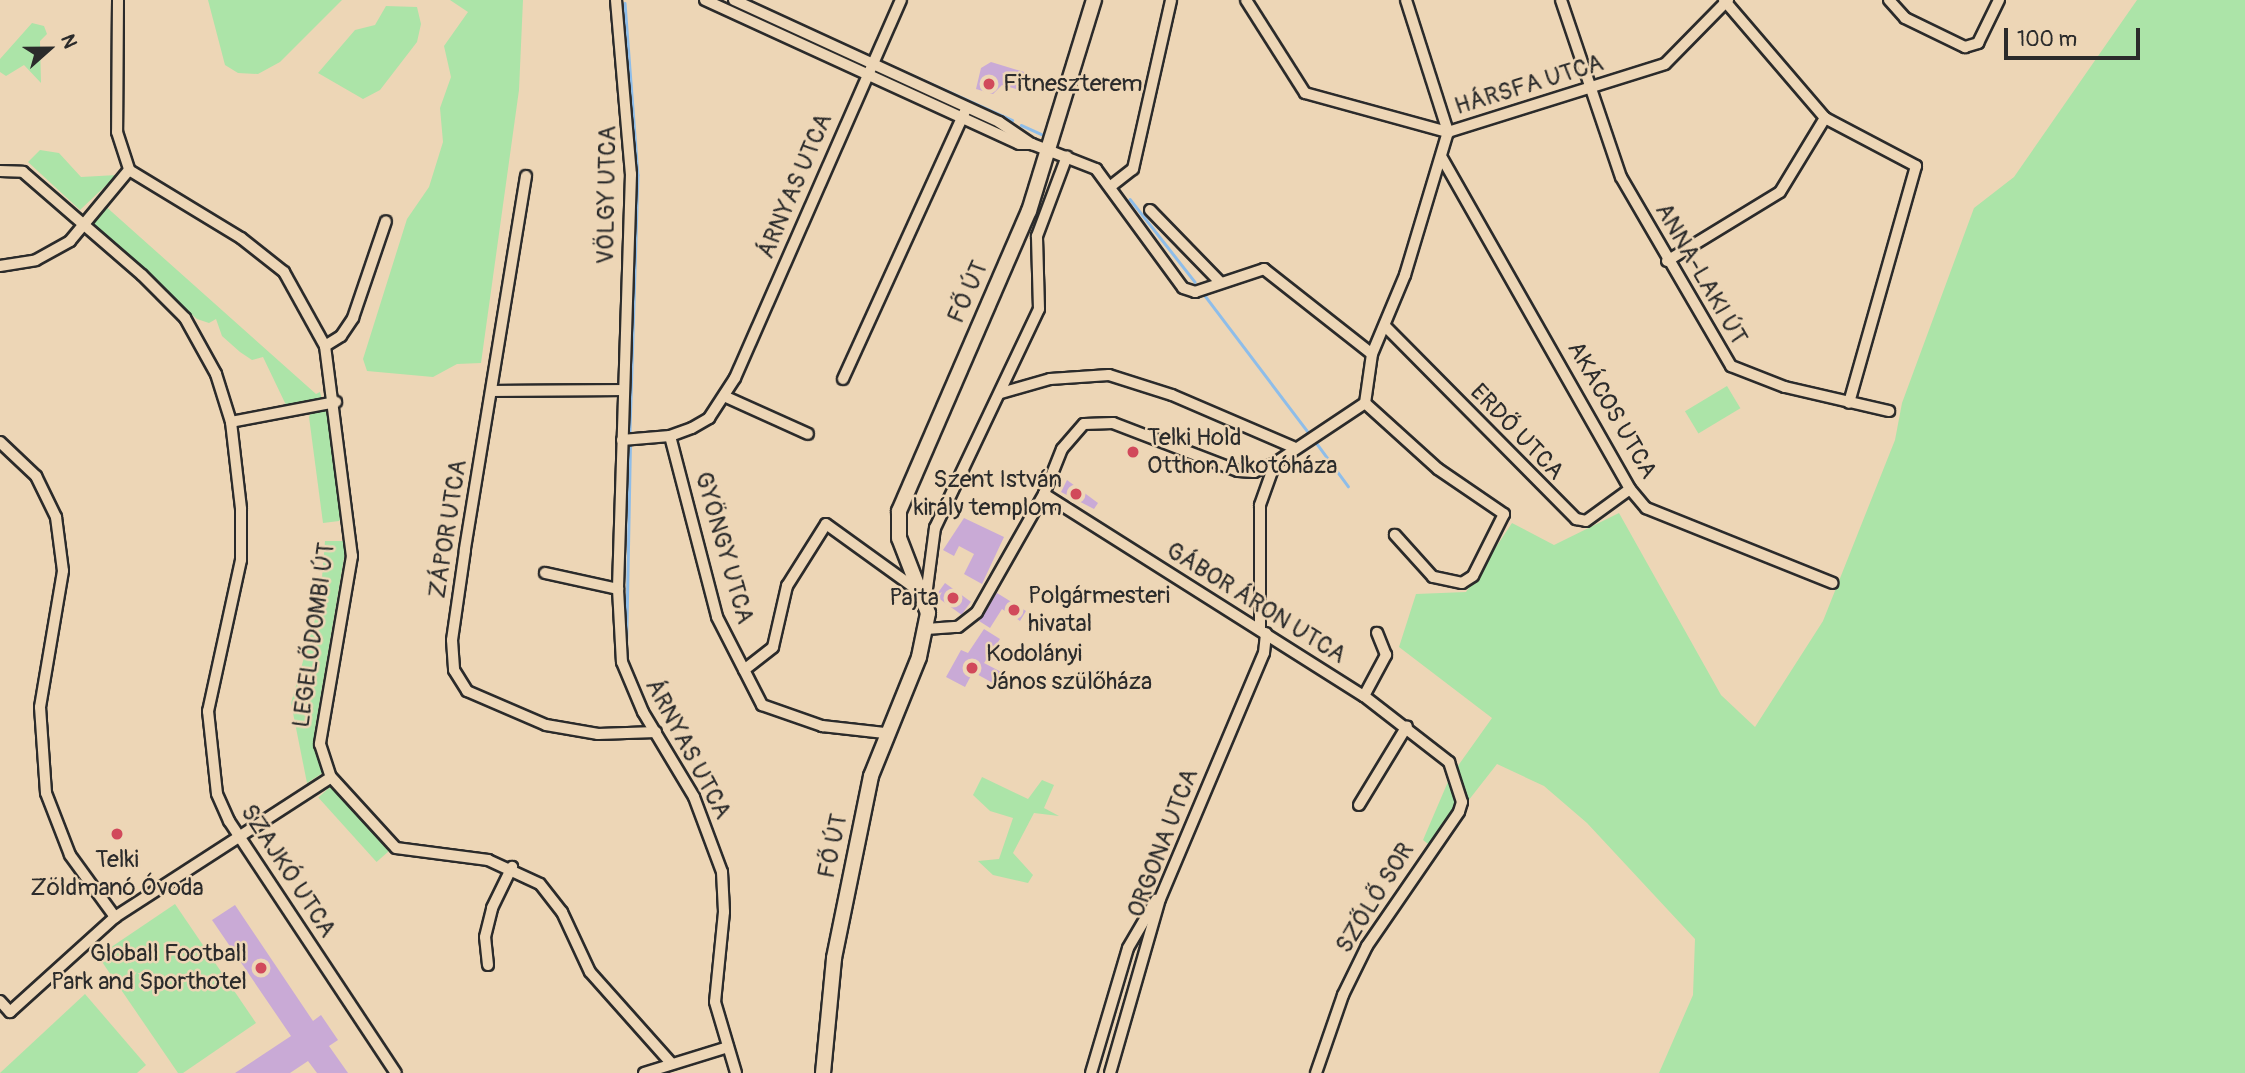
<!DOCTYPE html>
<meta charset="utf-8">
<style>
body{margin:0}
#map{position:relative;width:2245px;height:1073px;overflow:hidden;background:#edd6b6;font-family:Pangolin,sans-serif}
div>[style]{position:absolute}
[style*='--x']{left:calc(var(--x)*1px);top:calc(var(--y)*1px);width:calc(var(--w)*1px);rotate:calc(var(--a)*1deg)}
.green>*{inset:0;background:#ace4a8;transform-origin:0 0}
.stream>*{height:2.5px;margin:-1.25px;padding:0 1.25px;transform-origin:1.25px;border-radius:1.25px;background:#8ebde9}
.building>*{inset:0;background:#c9aad6;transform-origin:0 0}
.roads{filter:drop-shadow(2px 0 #2b2b2b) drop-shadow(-2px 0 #2b2b2b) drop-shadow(0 2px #2b2b2b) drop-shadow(0 -2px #2b2b2b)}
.minor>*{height:10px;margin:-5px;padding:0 5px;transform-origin:5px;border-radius:5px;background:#edd6b6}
.major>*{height:14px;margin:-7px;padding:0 7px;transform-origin:7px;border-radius:7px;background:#edd6b6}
.dots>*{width:19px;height:19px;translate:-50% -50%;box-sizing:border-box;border:4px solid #edd6b6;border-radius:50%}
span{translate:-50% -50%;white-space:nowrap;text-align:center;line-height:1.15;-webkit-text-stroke:5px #edd6b6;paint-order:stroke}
.poi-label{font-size:24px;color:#2b2b2b}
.left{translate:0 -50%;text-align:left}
.right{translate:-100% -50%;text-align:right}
.street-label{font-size:24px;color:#2b2b2b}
.north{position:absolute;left:14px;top:14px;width:70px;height:70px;-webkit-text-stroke:5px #edd6b6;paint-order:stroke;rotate:69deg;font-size:19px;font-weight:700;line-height:28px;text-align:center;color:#2b2b2b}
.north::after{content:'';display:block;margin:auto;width:24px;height:32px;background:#2b2b2b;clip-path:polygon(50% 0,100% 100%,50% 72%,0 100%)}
.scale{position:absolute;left:2004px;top:28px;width:136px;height:32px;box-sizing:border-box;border:4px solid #2b2b2b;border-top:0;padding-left:9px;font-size:21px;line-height:24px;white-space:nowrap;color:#2b2b2b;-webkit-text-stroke:5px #edd6b6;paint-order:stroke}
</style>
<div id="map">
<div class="green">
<i style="clip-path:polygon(208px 0,342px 0,280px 62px,258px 74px,238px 73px,225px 65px)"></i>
<i style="clip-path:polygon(450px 0,523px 0,519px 90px,481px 363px,457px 364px,433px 377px,367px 371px,363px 359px,407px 219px,429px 187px,443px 142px,440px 108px,451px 77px,444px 46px,468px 12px)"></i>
<i style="clip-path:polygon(2137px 0,2245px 0,2245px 1073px,1659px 1073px,1693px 995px,1695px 939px,1587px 823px,1544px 786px,1497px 764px,1432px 847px,1423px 840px,1450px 777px,1492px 718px,1399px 647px,1416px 594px,1466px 592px,1512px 523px,1554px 545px,1619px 513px,1721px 695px,1755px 727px,1823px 621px,1895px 440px,1902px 403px,1974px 208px,2014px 177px)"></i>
<i style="clip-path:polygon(386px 6px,417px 7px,421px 24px,417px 42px,380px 90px,363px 99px,318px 73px,355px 30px,375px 25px)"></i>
<i style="clip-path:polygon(32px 23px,44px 26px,47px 34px,40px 41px,41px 83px,24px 65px,6px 76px,0 72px,0 59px)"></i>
<i style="clip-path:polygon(40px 150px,59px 153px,81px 177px,117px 175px,80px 210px,28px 162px)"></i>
<i style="clip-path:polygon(103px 204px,316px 394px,320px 392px,322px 400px,286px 405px,263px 357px,252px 360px,240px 352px,222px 336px,216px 319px,209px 323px,197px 319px,87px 221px)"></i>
<i style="left:1727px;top:386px;width:26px;height:49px;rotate:59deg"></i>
<i style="clip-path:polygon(328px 409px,344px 514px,339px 521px,323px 523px,309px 417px,312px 410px)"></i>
<i style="clip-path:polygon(325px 541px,344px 541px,345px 552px,314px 735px,324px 772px,307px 783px,291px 703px,320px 602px)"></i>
<i style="clip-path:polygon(982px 777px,1028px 799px,1042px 780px,1054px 785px,1044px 808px,1059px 816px,1034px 813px,1013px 853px,1033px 875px,1028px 883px,993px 875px,978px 861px,999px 859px,1013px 818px,990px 811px,973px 795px)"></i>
<i style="left:331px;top:786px;width:87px;height:17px;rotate:48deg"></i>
<i style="clip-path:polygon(175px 904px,256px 1023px,183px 1073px,178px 1073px,98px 956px)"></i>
<i style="clip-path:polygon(85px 994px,146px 1065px,137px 1073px,0 1073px)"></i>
</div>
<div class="stream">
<i style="--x:625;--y:3;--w:172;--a:85.7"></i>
<i style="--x:638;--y:175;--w:258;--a:91.8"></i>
<i style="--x:854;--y:49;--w:17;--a:25"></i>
<i style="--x:878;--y:60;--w:147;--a:24.1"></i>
<i style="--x:1021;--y:125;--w:22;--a:24"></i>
<i style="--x:1130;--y:199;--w:105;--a:51.9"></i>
<i style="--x:1203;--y:293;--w:179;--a:52.9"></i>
<i style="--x:1315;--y:441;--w:56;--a:53.7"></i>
<i style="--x:626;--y:651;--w:204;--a:-88.9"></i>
</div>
<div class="building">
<i style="clip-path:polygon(991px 62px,1024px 72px,1020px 90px,1002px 85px,993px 94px,976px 89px,981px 68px)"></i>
<i style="clip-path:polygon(1067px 480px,1098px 503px,1094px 509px,1061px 492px)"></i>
<i style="clip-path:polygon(964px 518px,1004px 537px,982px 584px,964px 574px,974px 554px,959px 546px,954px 556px,943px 550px)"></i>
<i style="left:945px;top:583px;width:32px;height:16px;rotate:36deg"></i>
<i style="clip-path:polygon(997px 593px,1026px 611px,1020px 621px,1002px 609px,990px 628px,979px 621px)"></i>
<i style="clip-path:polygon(984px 629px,1000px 639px,984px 663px,1007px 675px,1000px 687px,973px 672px,965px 687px,946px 677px,961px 650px,968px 653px)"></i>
<i style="clip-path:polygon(235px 905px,313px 1021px,321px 1015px,338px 1040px,329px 1046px,348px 1073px,317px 1073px,308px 1061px,290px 1073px,235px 1073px,291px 1036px,212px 920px)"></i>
</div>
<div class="roads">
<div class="minor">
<i style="--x:118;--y:0;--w:132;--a:90.4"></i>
<i style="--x:117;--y:132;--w:40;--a:72"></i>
<i style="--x:129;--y:170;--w:131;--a:31.3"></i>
<i style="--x:241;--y:238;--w:55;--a:38.3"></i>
<i style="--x:284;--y:272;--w:85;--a:61"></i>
<i style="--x:325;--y:346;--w:212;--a:82.7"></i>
<i style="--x:352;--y:556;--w:191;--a:99.7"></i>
<i style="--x:320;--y:744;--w:35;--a:72"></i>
<i style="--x:331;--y:777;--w:96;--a:47.5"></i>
<i style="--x:396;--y:848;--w:93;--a:7.4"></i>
<i style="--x:488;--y:860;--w:57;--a:24.8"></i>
<i style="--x:540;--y:884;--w:36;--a:52"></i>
<i style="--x:562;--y:912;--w:66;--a:65"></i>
<i style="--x:590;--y:972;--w:123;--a:48.3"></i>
<i style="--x:616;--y:0;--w:175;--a:85.1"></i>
<i style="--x:631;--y:174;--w:415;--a:91.8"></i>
<i style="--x:618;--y:589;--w:73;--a:86.9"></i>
<i style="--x:622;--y:662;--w:54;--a:67.2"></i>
<i style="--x:643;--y:712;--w:99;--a:59"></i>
<i style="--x:694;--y:797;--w:80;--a:69.5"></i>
<i style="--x:722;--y:872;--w:40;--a:87.1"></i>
<i style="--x:724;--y:912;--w:90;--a:95.7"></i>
<i style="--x:715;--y:1002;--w:74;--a:73.5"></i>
<i style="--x:705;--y:0;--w:345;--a:24.6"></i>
<i style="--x:1019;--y:144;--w:13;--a:0"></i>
<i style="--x:1032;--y:144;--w:69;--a:21.3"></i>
<i style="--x:1096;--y:169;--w:147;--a:53.8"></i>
<i style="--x:1183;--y:288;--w:13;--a:18"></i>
<i style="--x:1195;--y:292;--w:73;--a:-18.4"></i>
<i style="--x:1264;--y:269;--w:137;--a:38.2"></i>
<i style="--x:1372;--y:354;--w:49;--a:98.1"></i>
<i style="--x:1365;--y:403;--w:108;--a:146.3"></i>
<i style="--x:1275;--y:463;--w:45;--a:109.7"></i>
<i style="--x:1260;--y:505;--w:123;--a:90"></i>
<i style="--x:734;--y:0;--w:292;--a:24.7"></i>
<i style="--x:999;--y:122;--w:40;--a:34"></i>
<i style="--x:1246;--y:0;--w:110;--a:57.6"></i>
<i style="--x:1305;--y:93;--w:148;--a:15.3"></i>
<i style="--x:1448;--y:132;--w:227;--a:-17.4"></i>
<i style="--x:1665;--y:64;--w:90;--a:-45.5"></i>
<i style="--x:1406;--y:0;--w:139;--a:72.3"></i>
<i style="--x:1561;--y:0;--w:187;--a:71.3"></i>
<i style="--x:1621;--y:177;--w:219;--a:59.8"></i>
<i style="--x:1731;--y:366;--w:58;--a:21.3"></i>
<i style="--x:1785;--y:387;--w:107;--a:13"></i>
<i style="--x:1724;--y:0;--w:155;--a:49.4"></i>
<i style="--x:1825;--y:118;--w:103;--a:27.8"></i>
<i style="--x:1916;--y:166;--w:246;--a:105.8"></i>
<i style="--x:1889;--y:0;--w:24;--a:48"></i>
<i style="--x:1905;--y:18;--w:67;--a:25.8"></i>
<i style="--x:1965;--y:47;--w:14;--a:-17"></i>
<i style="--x:1978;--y:43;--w:48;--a:-64"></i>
<i style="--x:1442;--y:158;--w:381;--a:60.4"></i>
<i style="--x:1630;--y:489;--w:25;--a:50"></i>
<i style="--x:1646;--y:508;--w:201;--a:21.9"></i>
<i style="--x:0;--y:171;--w:23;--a:2"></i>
<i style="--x:23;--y:172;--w:157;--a:40.9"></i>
<i style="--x:142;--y:275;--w:61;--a:45"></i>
<i style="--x:185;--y:318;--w:64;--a:61"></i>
<i style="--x:216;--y:374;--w:50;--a:72.6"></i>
<i style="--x:231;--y:422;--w:88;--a:83.4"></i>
<i style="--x:241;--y:509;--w:51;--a:90"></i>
<i style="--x:241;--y:560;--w:155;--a:102.3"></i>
<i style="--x:208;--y:711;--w:83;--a:83.8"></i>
<i style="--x:217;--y:794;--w:30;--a:66"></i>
<i style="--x:229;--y:821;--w:302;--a:56.5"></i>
<i style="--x:526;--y:176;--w:379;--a:99.3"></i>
<i style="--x:465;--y:550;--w:91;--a:98.2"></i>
<i style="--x:452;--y:640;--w:30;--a:86"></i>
<i style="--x:454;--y:670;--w:25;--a:58"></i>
<i style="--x:467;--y:691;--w:86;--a:23.3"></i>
<i style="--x:546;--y:725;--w:53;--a:9.8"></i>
<i style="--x:598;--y:734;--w:58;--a:-2"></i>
<i style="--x:1111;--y:186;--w:28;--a:-38"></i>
<i style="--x:1133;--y:169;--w:173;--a:-77.3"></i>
<i style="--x:1150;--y:210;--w:100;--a:45.8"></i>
<i style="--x:1667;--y:261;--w:132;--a:-31.4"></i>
<i style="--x:1780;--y:192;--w:87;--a:-58.7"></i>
<i style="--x:0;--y:266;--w:36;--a:-9"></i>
<i style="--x:36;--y:260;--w:39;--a:-29"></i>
<i style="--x:70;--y:241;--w:92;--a:-50.3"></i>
<i style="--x:1385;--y:326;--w:272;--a:45.3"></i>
<i style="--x:1576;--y:519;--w:10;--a:11"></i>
<i style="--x:1586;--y:521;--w:54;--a:-36"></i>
<i style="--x:325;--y:346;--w:19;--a:-32"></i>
<i style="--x:341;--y:336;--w:22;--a:-56"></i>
<i style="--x:353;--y:318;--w:102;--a:-71.2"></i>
<i style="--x:1372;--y:354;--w:86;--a:-67.3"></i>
<i style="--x:1405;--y:275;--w:149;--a:-73.3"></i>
<i style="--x:843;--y:379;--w:294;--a:-65.5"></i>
<i style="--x:493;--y:391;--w:129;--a:-0.4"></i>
<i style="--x:1001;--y:393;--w:51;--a:-15.9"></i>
<i style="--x:1050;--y:379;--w:59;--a:-3.9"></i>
<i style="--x:1109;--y:375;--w:66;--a:17.6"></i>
<i style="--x:1172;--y:395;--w:132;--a:23.3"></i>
<i style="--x:724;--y:396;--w:92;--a:24.3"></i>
<i style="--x:1365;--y:403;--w:98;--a:42.1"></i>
<i style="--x:1438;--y:469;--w:80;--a:34.3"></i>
<i style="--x:1504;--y:514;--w:69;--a:116.6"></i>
<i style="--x:1473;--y:576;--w:13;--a:148"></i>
<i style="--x:1462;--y:583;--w:30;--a:-168"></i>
<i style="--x:1433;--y:577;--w:57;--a:-132.1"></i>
<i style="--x:231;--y:422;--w:107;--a:-10.8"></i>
<i style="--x:670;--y:436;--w:187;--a:75.4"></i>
<i style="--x:717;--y:617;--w:99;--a:62.9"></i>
<i style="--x:762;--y:705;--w:64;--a:19.3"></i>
<i style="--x:822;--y:726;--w:63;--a:6.3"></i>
<i style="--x:622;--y:440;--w:48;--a:-4.8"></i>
<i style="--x:670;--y:436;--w:23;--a:-20"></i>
<i style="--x:692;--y:428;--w:20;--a:-30"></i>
<i style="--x:709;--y:418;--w:48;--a:-57"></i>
<i style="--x:735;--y:378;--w:413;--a:-66.3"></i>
<i style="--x:0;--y:442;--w:50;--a:43.4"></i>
<i style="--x:36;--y:476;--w:46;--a:64"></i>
<i style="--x:56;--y:517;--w:54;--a:82.6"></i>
<i style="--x:63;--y:571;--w:138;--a:99.6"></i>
<i style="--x:40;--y:707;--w:86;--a:86"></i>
<i style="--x:46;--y:793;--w:66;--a:68.8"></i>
<i style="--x:70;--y:855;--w:77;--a:54"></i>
<i style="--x:1044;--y:494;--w:378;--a:32.3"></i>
<i style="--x:1364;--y:696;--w:108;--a:37.8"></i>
<i style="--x:1449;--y:762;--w:42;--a:72"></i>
<i style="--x:1462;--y:802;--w:10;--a:107"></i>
<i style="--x:1459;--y:812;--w:163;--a:124.5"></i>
<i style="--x:1367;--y:946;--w:55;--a:116.1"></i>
<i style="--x:1343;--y:995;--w:83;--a:109.1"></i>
<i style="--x:545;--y:573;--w:75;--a:12.4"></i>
<i style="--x:926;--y:629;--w:32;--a:-4"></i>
<i style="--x:958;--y:627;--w:24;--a:-38"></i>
<i style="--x:977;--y:612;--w:136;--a:-60.4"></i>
<i style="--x:1044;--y:494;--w:48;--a:-68.2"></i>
<i style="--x:1062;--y:449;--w:33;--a:-49"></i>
<i style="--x:1084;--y:424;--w:29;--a:-2"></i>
<i style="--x:1113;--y:423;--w:134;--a:21"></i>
<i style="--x:1238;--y:471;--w:16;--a:4"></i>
<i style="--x:1254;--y:472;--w:23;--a:-23"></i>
<i style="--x:744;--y:670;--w:37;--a:-38"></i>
<i style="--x:773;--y:647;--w:63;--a:-77.1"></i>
<i style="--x:787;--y:586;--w:73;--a:-57.8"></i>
<i style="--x:826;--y:524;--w:123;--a:35.8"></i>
<i style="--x:926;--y:596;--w:69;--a:-82.5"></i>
<i style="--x:935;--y:528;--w:242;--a:-64.6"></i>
<i style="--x:1039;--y:309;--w:73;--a:-91.6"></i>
<i style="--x:1037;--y:236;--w:85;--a:-69.4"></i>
<i style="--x:1364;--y:696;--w:47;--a:-61.8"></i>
<i style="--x:1386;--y:655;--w:24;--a:-112"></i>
<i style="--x:1359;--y:805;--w:92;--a:-58.7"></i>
<i style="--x:488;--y:965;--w:28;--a:-96"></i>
<i style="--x:485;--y:937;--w:30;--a:-76"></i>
<i style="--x:492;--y:908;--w:46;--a:-64"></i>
<i style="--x:0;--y:1001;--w:15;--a:48"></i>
<i style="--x:10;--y:1012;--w:142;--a:-42.1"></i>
<i style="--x:115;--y:917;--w:257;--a:-32.9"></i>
<i style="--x:644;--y:1073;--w:88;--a:-17.2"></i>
<i style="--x:1091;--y:1073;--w:130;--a:-73.5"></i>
<i style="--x:1128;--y:948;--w:56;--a:-59.7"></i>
<i style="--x:1110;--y:1073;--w:181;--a:-74"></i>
<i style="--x:1160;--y:899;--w:267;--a:-67.1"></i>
<i style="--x:1264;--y:653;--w:20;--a:-84"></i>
</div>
<div class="major">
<i style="--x:823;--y:1073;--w:116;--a:-84.5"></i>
<i style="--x:834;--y:958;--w:186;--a:-78.5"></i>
<i style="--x:871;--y:776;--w:128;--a:-68"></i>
<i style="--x:919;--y:657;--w:45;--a:-78.4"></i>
<i style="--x:928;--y:613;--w:80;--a:-111.1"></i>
<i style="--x:899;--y:538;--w:27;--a:-90"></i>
<i style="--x:899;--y:511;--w:327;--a:-66.6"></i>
<i style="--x:1029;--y:211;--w:221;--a:-72.9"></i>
</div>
</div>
<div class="dots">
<i style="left:989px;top:84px;background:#d1495b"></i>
<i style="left:1133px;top:452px;background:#d1495b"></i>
<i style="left:1076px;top:494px;background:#d1495b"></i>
<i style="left:953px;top:598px;background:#d1495b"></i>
<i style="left:1014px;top:610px;background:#d1495b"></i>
<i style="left:972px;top:668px;background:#d1495b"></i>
<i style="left:117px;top:834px;background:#d1495b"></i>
<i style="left:261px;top:968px;background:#d1495b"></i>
</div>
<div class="poi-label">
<span class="left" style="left:1003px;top:84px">Fitneszterem</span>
<span class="left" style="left:1147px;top:452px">Telki Hold<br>Otthon Alkotóháza</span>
<span class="right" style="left:1062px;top:494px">Szent István<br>király templom</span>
<span class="left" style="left:1028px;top:610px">Polgármesteri<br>hivatal</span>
<span class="right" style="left:939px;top:598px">Pajta</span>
<span class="left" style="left:986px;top:668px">Kodolányi<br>János szülőháza</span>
<span style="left:117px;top:874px">Telki<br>Zöldmanó Óvoda</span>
<span class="right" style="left:247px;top:968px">Globall Football<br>Park and Sporthotel</span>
</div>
<div class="street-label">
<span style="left:1529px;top:85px;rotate:-17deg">HÁRSFA UTCA</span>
<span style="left:795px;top:186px;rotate:-67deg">ÁRNYAS UTCA</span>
<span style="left:607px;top:195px;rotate:-89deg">VÖLGY UTCA</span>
<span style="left:1701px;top:274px;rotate:60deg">ANNA-LAKI ÚT</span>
<span style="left:968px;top:292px;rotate:-66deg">FŐ ÚT</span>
<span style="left:1612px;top:410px;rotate:60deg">AKÁCOS UTCA</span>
<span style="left:1517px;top:432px;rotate:46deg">ERDŐ UTCA</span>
<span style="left:448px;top:529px;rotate:-81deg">ZÁPOR UTCA</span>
<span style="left:724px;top:548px;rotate:74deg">GYÖNGY UTCA</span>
<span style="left:1256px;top:603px;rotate:32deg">GÁBOR ÁRON UTCA</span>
<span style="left:314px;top:635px;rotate:-82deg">LEGELŐDOMBI ÚT</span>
<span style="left:688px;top:749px;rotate:62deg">ÁRNYAS UTCA</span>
<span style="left:1163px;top:843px;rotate:-69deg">ORGONA UTCA</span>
<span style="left:833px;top:846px;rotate:-78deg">FŐ ÚT</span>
<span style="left:288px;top:871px;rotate:57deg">SZAJKÓ UTCA</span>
<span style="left:1375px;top:898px;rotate:-58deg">SZŐLŐ SOR</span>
</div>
<div class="north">N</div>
<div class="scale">100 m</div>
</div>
